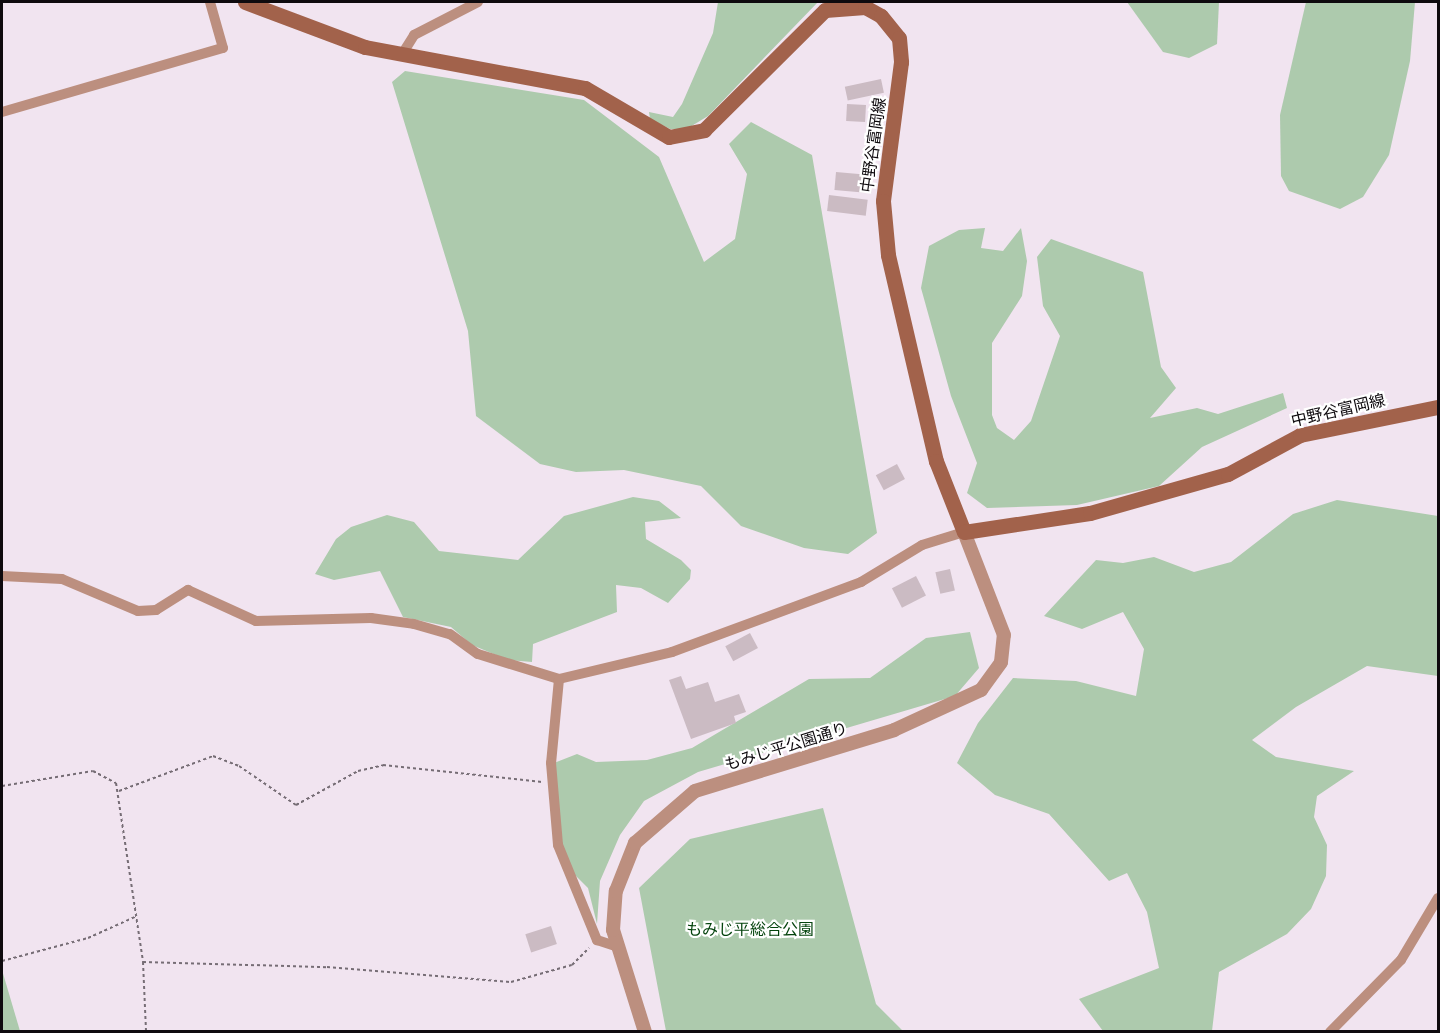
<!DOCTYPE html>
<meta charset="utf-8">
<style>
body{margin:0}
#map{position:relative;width:1440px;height:1033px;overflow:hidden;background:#f1e4f0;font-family:Quicksand,"Noto Sans JP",sans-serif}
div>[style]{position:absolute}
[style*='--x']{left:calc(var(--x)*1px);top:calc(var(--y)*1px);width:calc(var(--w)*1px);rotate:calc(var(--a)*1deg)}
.green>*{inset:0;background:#adcaad}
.building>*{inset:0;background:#cbbbc3;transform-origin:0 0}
.path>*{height:2px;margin-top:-1px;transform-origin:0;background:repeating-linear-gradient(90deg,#766d75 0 3px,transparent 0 6px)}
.minor>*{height:10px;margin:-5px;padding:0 5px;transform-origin:5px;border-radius:5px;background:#bc8f7f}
.tertiary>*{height:14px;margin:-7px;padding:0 7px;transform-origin:7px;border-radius:7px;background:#bc8f7f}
.secondary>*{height:15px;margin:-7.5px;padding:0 7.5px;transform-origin:7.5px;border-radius:7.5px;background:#a2624b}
span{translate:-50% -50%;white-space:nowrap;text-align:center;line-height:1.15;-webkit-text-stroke:4.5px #fff;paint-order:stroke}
.street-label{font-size:16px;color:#0e0a0e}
.park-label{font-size:16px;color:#05440e}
.frame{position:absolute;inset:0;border:3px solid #0e0a0e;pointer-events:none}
</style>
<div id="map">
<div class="green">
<i style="clip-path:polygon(718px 2px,818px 2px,708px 116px,685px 130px,670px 129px,650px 119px,649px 112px,673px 117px,682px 104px,713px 33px)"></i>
<i style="clip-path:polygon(1127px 2px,1219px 2px,1217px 44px,1189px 58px,1163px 52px)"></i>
<i style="clip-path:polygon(1306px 2px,1415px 2px,1410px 61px,1389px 155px,1363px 197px,1340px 209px,1289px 191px,1281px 176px,1280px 115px)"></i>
<i style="clip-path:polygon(405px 71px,584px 100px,659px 157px,704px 262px,735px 239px,747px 174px,729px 144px,751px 122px,812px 155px,877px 533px,848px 554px,804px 548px,741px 526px,701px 486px,624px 470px,576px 472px,540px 464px,476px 416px,468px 331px,392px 82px)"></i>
<i style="clip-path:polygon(985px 228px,981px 248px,1003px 251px,1021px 228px,1027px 261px,1022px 296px,992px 343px,992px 415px,997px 428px,1014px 440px,1031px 421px,1060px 336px,1043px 306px,1037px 257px,1051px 239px,1143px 272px,1161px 367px,1176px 388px,1150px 418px,1197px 408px,1218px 414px,1283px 393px,1287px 408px,1202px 447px,1159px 486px,1077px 505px,987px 508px,967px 493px,977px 463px,951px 396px,921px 288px,929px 246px,959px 230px)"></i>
<i style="clip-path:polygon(633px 497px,659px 501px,681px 518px,645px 522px,646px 539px,681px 560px,691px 570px,690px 579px,668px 603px,641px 588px,616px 585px,617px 612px,533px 644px,532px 662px,508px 660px,472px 645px,451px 627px,403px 617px,380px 571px,334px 580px,315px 574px,336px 539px,351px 527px,387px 515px,414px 522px,439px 551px,518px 560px,564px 516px)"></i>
<i style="clip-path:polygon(1337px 500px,1438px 516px,1438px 676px,1367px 666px,1296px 707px,1252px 740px,1276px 757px,1354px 771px,1317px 796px,1314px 817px,1327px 845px,1326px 876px,1311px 909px,1287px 934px,1219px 972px,1212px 1031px,1103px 1031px,1079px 999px,1159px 968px,1147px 912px,1127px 873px,1109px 881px,1049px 814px,995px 795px,957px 763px,978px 723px,1013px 678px,1076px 681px,1136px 696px,1144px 649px,1123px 612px,1082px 629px,1044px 616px,1096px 560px,1123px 563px,1154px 557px,1194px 572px,1231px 562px,1293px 514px)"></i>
<i style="clip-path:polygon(970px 632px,979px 668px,955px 696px,698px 772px,644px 801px,620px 835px,600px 881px,597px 924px,588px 888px,573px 873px,562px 844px,554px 763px,577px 754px,596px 762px,647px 760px,692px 748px,809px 679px,870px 678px,926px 638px)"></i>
<i style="clip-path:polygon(823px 808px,876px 1004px,903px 1031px,666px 1031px,639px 888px,690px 839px)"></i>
<i style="clip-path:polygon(2px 970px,20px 1031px,2px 1031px)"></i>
</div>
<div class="building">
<i style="left:881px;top:79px;width:14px;height:37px;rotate:78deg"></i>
<i style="left:847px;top:104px;width:19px;height:17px;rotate:3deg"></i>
<i style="left:836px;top:172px;width:37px;height:18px;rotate:5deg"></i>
<i style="left:829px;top:195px;width:39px;height:16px;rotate:7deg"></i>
<i style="left:897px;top:464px;width:17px;height:24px;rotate:62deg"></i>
<i style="left:950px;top:569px;width:22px;height:15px;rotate:77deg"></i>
<i style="left:916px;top:576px;width:22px;height:27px;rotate:63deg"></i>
<i style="left:750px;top:633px;width:17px;height:28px;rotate:62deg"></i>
<i style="clip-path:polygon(681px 676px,686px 689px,708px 682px,715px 702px,739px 694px,746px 712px,734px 716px,736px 723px,691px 739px,669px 680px)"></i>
<i style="left:551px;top:926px;width:19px;height:27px;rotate:72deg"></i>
</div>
<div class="path">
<i style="--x:2;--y:786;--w:92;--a:-9.4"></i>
<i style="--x:93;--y:771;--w:26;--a:28"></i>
<i style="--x:116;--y:783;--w:181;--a:81.4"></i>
<i style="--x:143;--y:962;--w:70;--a:87.5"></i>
<i style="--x:119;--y:791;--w:100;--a:-20.4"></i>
<i style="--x:213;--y:756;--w:28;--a:21"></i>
<i style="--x:239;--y:766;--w:69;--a:34.4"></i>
<i style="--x:296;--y:805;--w:71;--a:-28.7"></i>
<i style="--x:358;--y:771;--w:26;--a:-13"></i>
<i style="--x:383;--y:765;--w:160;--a:6.1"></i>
<i style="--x:2;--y:961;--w:89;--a:-15"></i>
<i style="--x:88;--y:938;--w:54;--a:-24.2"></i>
<i style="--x:143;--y:962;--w:184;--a:1.6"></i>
<i style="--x:327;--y:967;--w:185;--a:4.7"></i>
<i style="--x:511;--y:982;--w:63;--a:-15.6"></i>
<i style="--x:572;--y:965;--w:24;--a:-45"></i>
</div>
<div class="minor">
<i style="--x:401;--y:56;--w:25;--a:-58"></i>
<i style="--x:414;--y:35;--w:72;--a:-27.3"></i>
<i style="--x:2;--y:112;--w:230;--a:-16.2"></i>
<i style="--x:223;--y:48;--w:48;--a:-105.8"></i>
<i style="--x:2;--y:576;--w:60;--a:2.9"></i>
<i style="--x:62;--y:579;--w:82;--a:22.8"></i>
<i style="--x:138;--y:611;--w:18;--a:-3"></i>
<i style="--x:156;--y:610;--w:38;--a:-32"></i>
<i style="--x:188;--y:590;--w:75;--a:24.5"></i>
<i style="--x:256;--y:621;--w:115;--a:-1.5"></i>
<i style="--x:371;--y:618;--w:43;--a:7.9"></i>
<i style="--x:414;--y:624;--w:37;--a:16"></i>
<i style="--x:450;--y:634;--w:34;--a:36"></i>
<i style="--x:478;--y:654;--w:85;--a:17.2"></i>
<i style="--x:559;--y:679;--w:116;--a:-13.4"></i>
<i style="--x:672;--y:652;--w:202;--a:-20.3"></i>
<i style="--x:861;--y:582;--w:71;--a:-31.2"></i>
<i style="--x:922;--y:545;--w:44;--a:-17.2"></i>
<i style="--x:559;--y:679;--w:84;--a:95.4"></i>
<i style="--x:551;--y:763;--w:82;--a:85.1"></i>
<i style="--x:558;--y:845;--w:103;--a:67.7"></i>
<i style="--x:597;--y:940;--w:20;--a:18"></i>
<i style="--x:1330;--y:1032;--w:101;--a:-45.4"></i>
<i style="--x:1401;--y:960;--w:72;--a:-59.2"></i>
</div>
<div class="tertiary">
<i style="--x:645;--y:1032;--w:107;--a:-107.4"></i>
<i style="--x:613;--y:930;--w:39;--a:-86"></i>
<i style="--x:616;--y:891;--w:52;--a:-68.4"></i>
<i style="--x:635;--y:843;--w:79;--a:-40.9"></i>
<i style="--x:695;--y:791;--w:208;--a:-17"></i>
<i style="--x:894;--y:730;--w:96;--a:-24.7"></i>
<i style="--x:981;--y:690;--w:34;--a:-54"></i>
<i style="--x:1001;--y:662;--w:27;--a:-84"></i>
<i style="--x:1004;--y:635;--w:110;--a:-111.2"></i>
</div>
<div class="secondary">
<i style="--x:245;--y:2;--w:128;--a:20.6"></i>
<i style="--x:365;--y:47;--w:224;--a:10.6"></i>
<i style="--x:585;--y:88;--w:97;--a:30.3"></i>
<i style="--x:669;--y:137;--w:36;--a:-11"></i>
<i style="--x:704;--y:130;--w:170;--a:-44.8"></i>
<i style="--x:825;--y:10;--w:40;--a:-4.3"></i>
<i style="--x:865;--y:7;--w:18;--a:29"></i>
<i style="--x:881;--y:16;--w:28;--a:51"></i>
<i style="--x:899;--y:38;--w:24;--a:85"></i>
<i style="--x:901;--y:62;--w:140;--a:97.4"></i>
<i style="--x:883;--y:201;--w:54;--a:84.7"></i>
<i style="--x:888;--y:255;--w:212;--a:76.9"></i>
<i style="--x:936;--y:461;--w:76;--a:68.5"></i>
<i style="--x:964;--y:532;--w:127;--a:-8.6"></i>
<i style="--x:1090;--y:513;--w:143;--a:-15.8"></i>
<i style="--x:1228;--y:474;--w:82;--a:-28.4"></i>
<i style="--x:1300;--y:435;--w:141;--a:-11.5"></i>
</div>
<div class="street-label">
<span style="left:873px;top:145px;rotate:-82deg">中野谷富岡線</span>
<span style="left:1338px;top:410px;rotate:-13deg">中野谷富岡線</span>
<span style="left:786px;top:746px;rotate:-17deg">もみじ平公園通り</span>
</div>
<div class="park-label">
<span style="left:750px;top:929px">もみじ平総合公園</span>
</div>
<div class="frame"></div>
</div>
